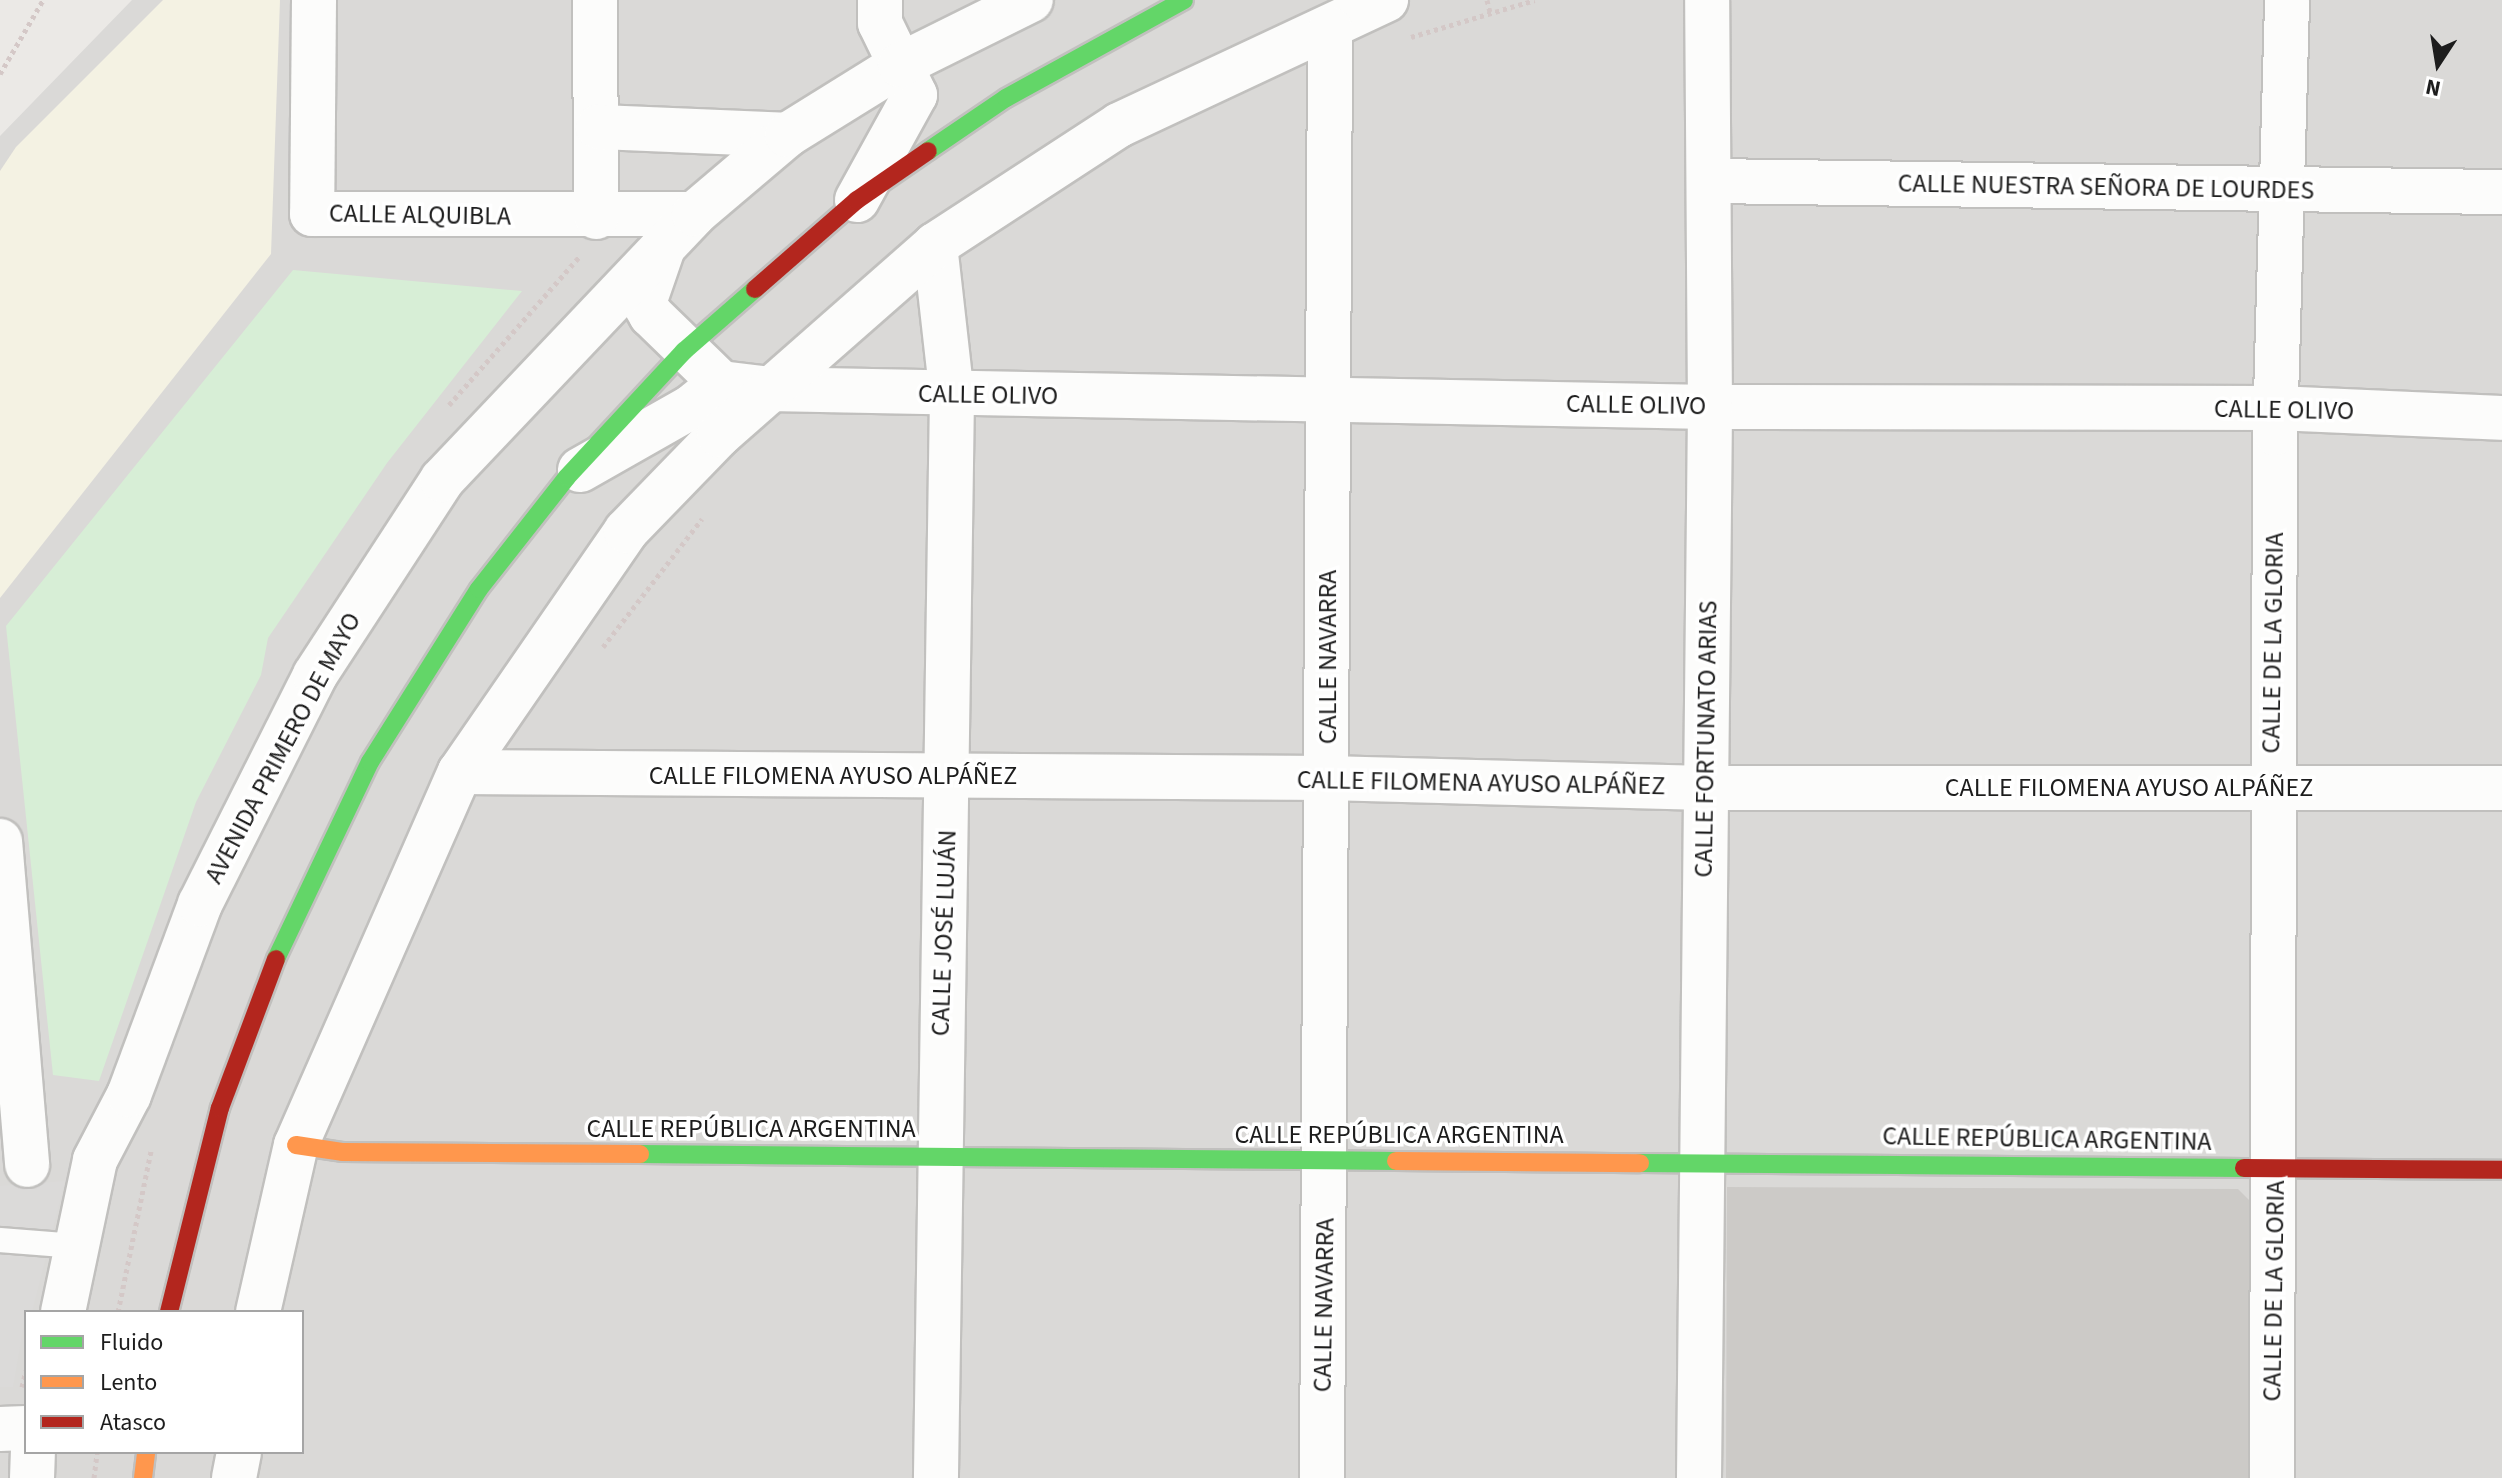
<!DOCTYPE html>
<meta charset="utf-8">
<style>
body{margin:0}
#map{position:relative;width:2502px;height:1478px;overflow:hidden;background:#ebe9e6;font-family:"Source Sans 3",sans-serif}
div>[style]{position:absolute}
[style*='--x']{left:calc(var(--x)*1px);top:calc(var(--y)*1px);width:calc(var(--w)*1px);rotate:calc(var(--a)*1deg)}
.residential>*{inset:0;background:#dad9d7}
.education>*{inset:0;background:#f4f2e3}
.park>*{inset:0;background:#d7eed6}
.parking>*{inset:0;background:#dbdad9}
.building>*{inset:0;background:#cccac7}
.path>*{height:5px;margin-top:-2.5px;transform-origin:0;background:repeating-linear-gradient(90deg,#d4c8c7 0 4px,transparent 0 8px)}
.roads{filter:drop-shadow(2px 0 #c1c0be) drop-shadow(-2px 0 #c1c0be) drop-shadow(0 2px #c1c0be) drop-shadow(0 -2px #c1c0be)}
.lane>*{height:24px;margin:-12px;padding:0 12px;transform-origin:12px;border-radius:12px;background:#fcfcfb}
.street>*{height:44px;margin:-22px;padding:0 22px;transform-origin:22px;border-radius:22px;background:#fcfcfb}
.fast>*{height:18px;margin:-9px;padding:0 9px;transform-origin:9px;border-radius:9px;background:#63d668}
.slow>*{height:18px;margin:-9px;padding:0 9px;transform-origin:9px;border-radius:9px;background:#ff974d}
.jam>*{height:18px;margin:-9px;padding:0 9px;transform-origin:9px;border-radius:9px;background:#b3261e}
span{translate:-50% -50%;white-space:nowrap;text-align:center;line-height:1.15;-webkit-text-stroke:7px #fff;paint-order:stroke}
.street-label{font-size:26px;color:#1d1d1d}
.legend{position:absolute;left:24px;top:1310px;width:280px;height:144px;box-sizing:border-box;background:#fff;border:2px solid #a5a5a5;margin:0;padding:10px 14px;list-style:none;font-size:24px;color:#1d1d1d}
.legend li{display:flex;align-items:center;gap:16px;height:40px}
.legend b{width:40px;border:2px solid #a5a5a5}
.north{position:absolute;left:2398px;top:24px;width:80px;height:80px;-webkit-text-stroke:6px #fff;paint-order:stroke;rotate:192deg;font-size:22px;font-weight:700;line-height:32px;text-align:center;color:#1d1d1d}
.north::after{content:'';display:block;margin:auto;width:28px;height:36px;background:#1d1d1d;clip-path:polygon(50% 0,100% 100%,50% 72%,0 100%)}
</style>
<div id="map">
<div class="residential">
<i style="clip-path:polygon(evenodd,132px 0,2502px 0,2502px 1478px,0 1478px,0 136px,132px 0,26px 1312px,302px 1312px,302px 1452px,26px 1452px,26px 1312px)"></i>
</div>
<div class="education">
<i style="clip-path:polygon(163px 0,280px 0,271px 254px,0 598px,0 171px,16px 147px)"></i>
</div>
<div class="park">
<i style="clip-path:polygon(293px 270px,522px 291px,387px 463px,268px 638px,261px 675px,196px 802px,99px 1081px,53px 1075px,6px 626px)"></i>
</div>
<div class="parking">
<i style="clip-path:polygon(65px 1181px,32px 1312px,26px 1312px,13px 1387px,0 1387px,0 1186px)"></i>
</div>
<div class="building">
<i style="clip-path:polygon(1727px 1187px,2238px 1189px,2254px 1205px,2252px 1478px,1726px 1478px)"></i>
</div>
<div class="path">
<i style="--x:1487;--y:0;--w:12;--a:76"></i>
<i style="--x:1411;--y:37;--w:129;--a:-16.6"></i>
<i style="--x:0;--y:74;--w:86;--a:-59.8"></i>
<i style="--x:449;--y:405;--w:197;--a:-48.7"></i>
<i style="--x:603;--y:647;--w:162;--a:-52.3"></i>
<i style="--x:118;--y:1312;--w:164;--a:-78.4"></i>
<i style="--x:22;--y:1387;--w:17;--a:-77"></i>
<i style="--x:94;--y:1478;--w:26;--a:-83"></i>
</div>
<div class="roads">
<div class="lane">
<i style="--x:0;--y:1240;--w:77;--a:4.5"></i>
</div>
<div class="street">
<i style="--x:314;--y:0;--w:214;--a:90.5"></i>
<i style="--x:312;--y:214;--w:382;--a:0"></i>
<i style="--x:595;--y:0;--w:217;--a:89.7"></i>
<i style="--x:598;--y:127;--w:189;--a:2.4"></i>
<i style="--x:1710;--y:181;--w:792;--a:0.8"></i>
<i style="--x:857;--y:200;--w:120;--a:-61.1"></i>
<i style="--x:915;--y:95;--w:80;--a:-115.9"></i>
<i style="--x:880;--y:23;--w:23;--a:-90"></i>
<i style="--x:664;--y:245;--w:61;--a:109"></i>
<i style="--x:644;--y:303;--w:14;--a:60"></i>
<i style="--x:651;--y:315;--w:98;--a:44.2"></i>
<i style="--x:721;--y:383;--w:48;--a:7.1"></i>
<i style="--x:769;--y:389;--w:941;--a:1.1"></i>
<i style="--x:1710;--y:407;--w:565;--a:0.1"></i>
<i style="--x:2275;--y:408;--w:227;--a:2.5"></i>
<i style="--x:935;--y:245;--w:152;--a:83.6"></i>
<i style="--x:952;--y:396;--w:1082;--a:90.85"></i>
<i style="--x:580;--y:470;--w:128;--a:-29.6"></i>
<i style="--x:691;--y:407;--w:38;--a:-39"></i>
<i style="--x:460;--y:772;--w:867;--a:0.4"></i>
<i style="--x:1327;--y:778;--w:379;--a:1.5"></i>
<i style="--x:1706;--y:788;--w:796;--a:0"></i>
<i style="--x:0;--y:841;--w:325;--a:85.2"></i>
<i style="--x:63;--y:1312;--w:155;--a:-78.1"></i>
<i style="--x:95;--y:1160;--w:73;--a:-62.4"></i>
<i style="--x:129;--y:1095;--w:204;--a:-69.6"></i>
<i style="--x:200;--y:904;--w:256;--a:-63.3"></i>
<i style="--x:315;--y:675;--w:233;--a:-56.9"></i>
<i style="--x:442;--y:480;--w:366;--a:-46.5"></i>
<i style="--x:694;--y:214;--w:122;--a:-40.3"></i>
<i style="--x:787;--y:135;--w:133;--a:-31.8"></i>
<i style="--x:900;--y:65;--w:146;--a:-26.4"></i>
<i style="--x:258;--y:1312;--w:171;--a:-77.2"></i>
<i style="--x:296;--y:1145;--w:407;--a:-66.3"></i>
<i style="--x:460;--y:772;--w:293;--a:-55.4"></i>
<i style="--x:626;--y:531;--w:134;--a:-45.9"></i>
<i style="--x:719;--y:435;--w:288;--a:-41.3"></i>
<i style="--x:935;--y:245;--w:220;--a:-33.1"></i>
<i style="--x:1119;--y:125;--w:295;--a:-25.1"></i>
<i style="--x:0;--y:1429;--w:26;--a:-2"></i>
<i style="--x:32;--y:1478;--w:26;--a:-88"></i>
<i style="--x:234;--y:1478;--w:26;--a:-79"></i>
<i style="--x:1322;--y:1478;--w:1449;--a:-89.68"></i>
<i style="--x:1699;--y:1478;--w:1071;--a:-89.41"></i>
<i style="--x:1710;--y:407;--w:407;--a:-90.4"></i>
<i style="--x:2272;--y:1478;--w:1045;--a:-89.84"></i>
<i style="--x:2275;--y:433;--w:433;--a:-88.4"></i>
</div>
<div class="fast">
<i style="--x:928;--y:151;--w:94;--a:-34.2"></i>
<i style="--x:1006;--y:98;--w:203;--a:-28.8"></i>
<i style="--x:276;--y:959;--w:218;--a:-64.5"></i>
<i style="--x:370;--y:762;--w:204;--a:-57.8"></i>
<i style="--x:479;--y:589;--w:142;--a:-51.8"></i>
<i style="--x:567;--y:477;--w:172;--a:-47.1"></i>
<i style="--x:684;--y:351;--w:94;--a:-41.1"></i>
<i style="--x:640;--y:1154;--w:756;--a:0.53"></i>
<i style="--x:1640;--y:1163;--w:604;--a:0.47"></i>
</div>
<div class="slow">
<i style="--x:296;--y:1145;--w:48;--a:8.5"></i>
<i style="--x:343;--y:1152;--w:297;--a:0.4"></i>
<i style="--x:1396;--y:1161;--w:244;--a:0.5"></i>
<i style="--x:143;--y:1478;--w:26;--a:-83"></i>
</div>
<div class="jam">
<i style="--x:755;--y:289;--w:135;--a:-41.1"></i>
<i style="--x:857;--y:200;--w:86;--a:-34.6"></i>
<i style="--x:2244;--y:1168;--w:258;--a:0.4"></i>
<i style="--x:169;--y:1312;--w:210;--a:-76"></i>
<i style="--x:220;--y:1108;--w:159;--a:-69.4"></i>
</div>
</div>
<div class="street-label">
<span style="left:2106px;top:187px;rotate:1deg">CALLE NUESTRA SEÑORA DE LOURDES</span>
<span style="left:420px;top:215px;rotate:1deg">CALLE ALQUIBLA</span>
<span style="left:988px;top:395px;rotate:1deg">CALLE OLIVO</span>
<span style="left:1636px;top:405px;rotate:1deg">CALLE OLIVO</span>
<span style="left:2284px;top:410px;rotate:1deg">CALLE OLIVO</span>
<span style="left:2273px;top:643px;rotate:-89deg">CALLE DE LA GLORIA</span>
<span style="left:1328px;top:657px;rotate:-90deg">CALLE NAVARRA</span>
<span style="left:1706px;top:739px;rotate:-89deg">CALLE FORTUNATO ARIAS</span>
<span style="left:283px;top:748px;rotate:-62deg">AVENIDA PRIMERO DE MAYO</span>
<span style="left:833px;top:776px">CALLE FILOMENA AYUSO ALPÁÑEZ</span>
<span style="left:1481px;top:783px;rotate:1deg">CALLE FILOMENA AYUSO ALPÁÑEZ</span>
<span style="left:2129px;top:788px">CALLE FILOMENA AYUSO ALPÁÑEZ</span>
<span style="left:944px;top:933px;rotate:-88deg">CALLE JOSÉ LUJÁN</span>
<span style="left:751px;top:1129px">CALLE REPÚBLICA ARGENTINA</span>
<span style="left:1399px;top:1135px">CALLE REPÚBLICA ARGENTINA</span>
<span style="left:2047px;top:1139px;rotate:1deg">CALLE REPÚBLICA ARGENTINA</span>
<span style="left:2274px;top:1291px;rotate:-89deg">CALLE DE LA GLORIA</span>
<span style="left:1324px;top:1305px;rotate:-89deg">CALLE NAVARRA</span>
</div>
<ul class="legend">
<li><b style="height:10px;background:#63d668"></b>Fluido</li>
<li><b style="height:10px;background:#ff974d"></b>Lento</li>
<li><b style="height:10px;background:#b3261e"></b>Atasco</li>
</ul>
<div class="north">N</div>
</div>
